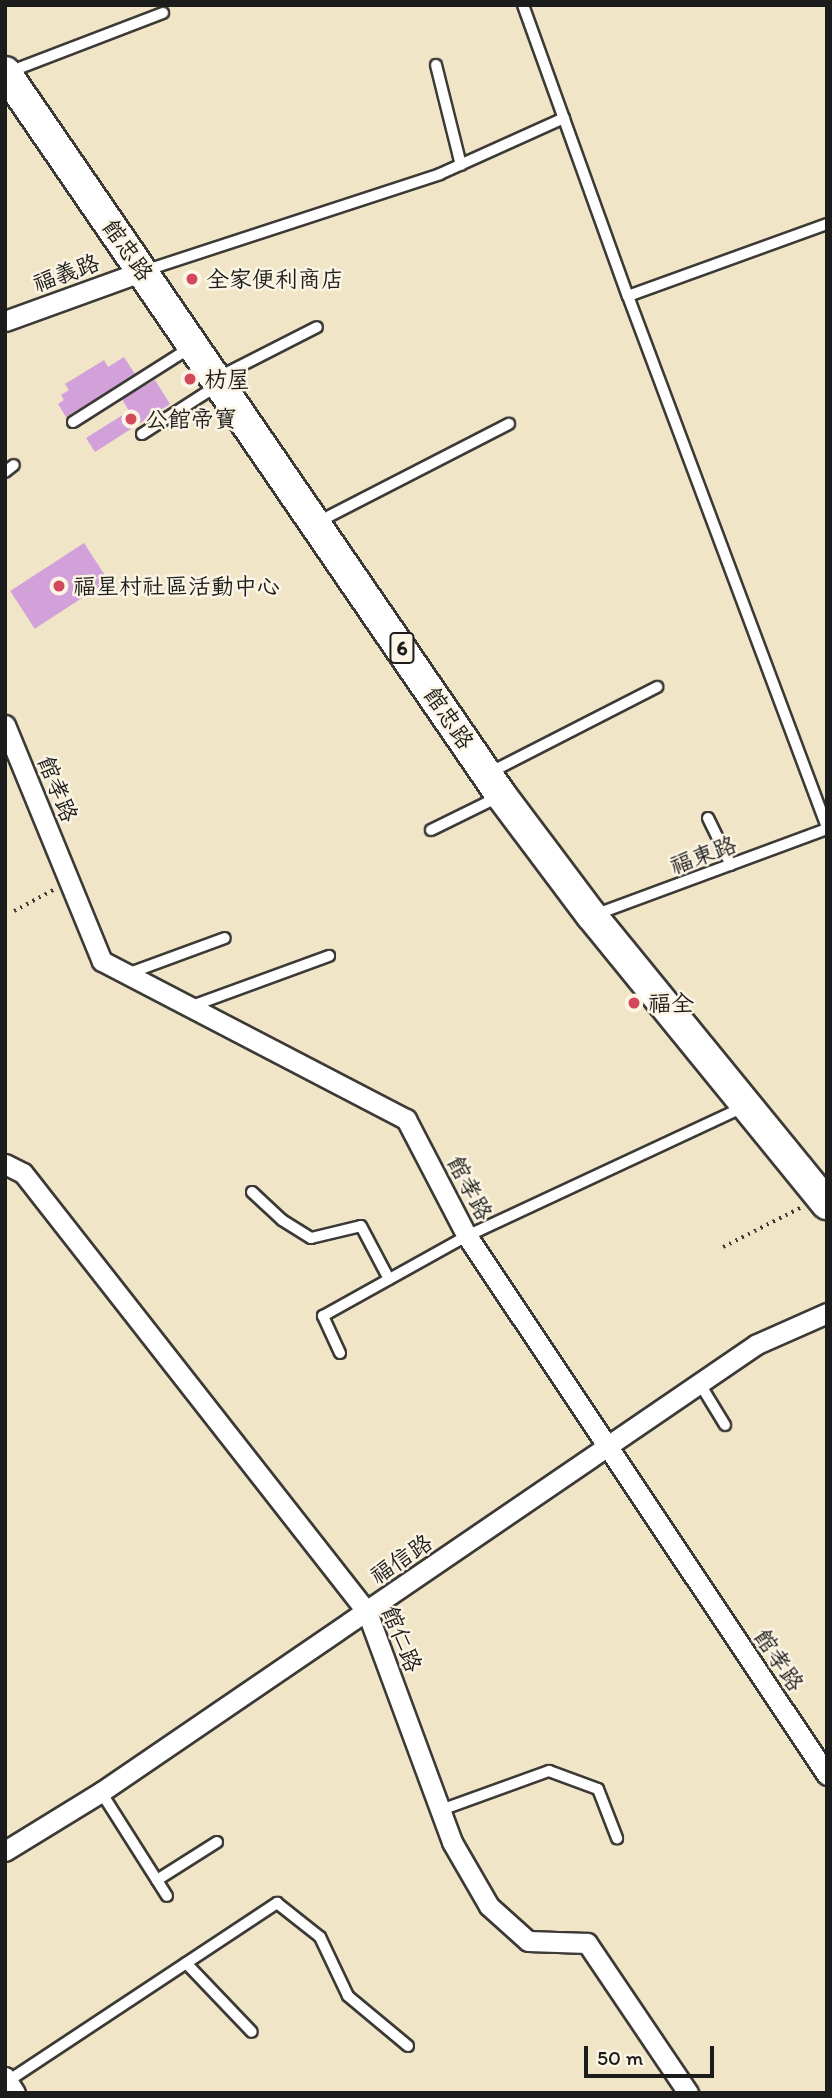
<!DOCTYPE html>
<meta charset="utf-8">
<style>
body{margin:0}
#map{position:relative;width:832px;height:2098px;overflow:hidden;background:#f1e5c8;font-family:Itim,"LXGW WenKai TC",sans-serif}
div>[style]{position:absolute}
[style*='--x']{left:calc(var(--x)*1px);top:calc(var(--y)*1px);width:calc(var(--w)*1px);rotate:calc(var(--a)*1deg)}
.building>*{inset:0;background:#d2a1da;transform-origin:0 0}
.path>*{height:3.5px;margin-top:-1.75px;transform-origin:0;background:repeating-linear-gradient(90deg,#3c3a36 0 2px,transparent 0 7px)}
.roads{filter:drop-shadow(2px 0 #3c3a36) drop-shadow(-2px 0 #3c3a36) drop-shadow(0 2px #3c3a36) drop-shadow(0 -2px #3c3a36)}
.service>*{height:10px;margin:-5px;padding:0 5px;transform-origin:5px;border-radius:5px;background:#fff}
.minor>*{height:19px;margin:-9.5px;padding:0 9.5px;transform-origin:9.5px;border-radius:9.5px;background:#fff}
.primary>*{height:30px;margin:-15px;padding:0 15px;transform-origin:15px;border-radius:15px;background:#fff}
.dots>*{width:19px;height:19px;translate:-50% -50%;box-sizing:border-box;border:4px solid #fcf5e5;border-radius:50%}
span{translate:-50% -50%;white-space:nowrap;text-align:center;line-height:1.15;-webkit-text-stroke:5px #fcf5e5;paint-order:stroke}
.shield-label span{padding:2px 5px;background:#fcf5e5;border:2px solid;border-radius:5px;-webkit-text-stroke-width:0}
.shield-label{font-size:21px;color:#1c1c1c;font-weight:700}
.street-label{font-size:23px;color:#1c1c1c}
.poi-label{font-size:23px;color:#1c1c1c}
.left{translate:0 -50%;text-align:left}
.frame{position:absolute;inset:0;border:7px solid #1c1c1c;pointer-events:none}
.scale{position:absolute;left:584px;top:2046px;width:130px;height:32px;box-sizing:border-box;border:4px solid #1c1c1c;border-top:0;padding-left:9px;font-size:21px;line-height:24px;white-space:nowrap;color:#1c1c1c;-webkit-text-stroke:5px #fcf5e5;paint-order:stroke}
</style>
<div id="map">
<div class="building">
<i style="clip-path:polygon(124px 357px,135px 374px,66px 417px,58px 404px,64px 400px,61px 395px,69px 390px,65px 384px,104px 360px,108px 367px)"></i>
<i style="clip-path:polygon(155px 380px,170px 404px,95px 452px,86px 438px,129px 411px,122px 399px)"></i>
<i style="left:84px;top:543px;width:45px;height:88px;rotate:57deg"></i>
</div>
<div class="path">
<i style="--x:14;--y:911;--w:47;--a:-28.2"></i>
<i style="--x:723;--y:1247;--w:89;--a:-26.9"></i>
</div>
<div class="roads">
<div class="service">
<i style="--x:523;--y:5;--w:309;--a:70.2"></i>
<i style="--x:628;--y:296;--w:567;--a:69.46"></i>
<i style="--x:436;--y:65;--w:103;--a:76"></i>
<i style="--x:9;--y:72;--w:165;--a:-21"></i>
<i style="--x:147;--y:270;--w:308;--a:-18.1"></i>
<i style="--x:440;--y:174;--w:136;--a:-24.3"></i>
<i style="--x:628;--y:296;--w:212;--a:-19.9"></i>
<i style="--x:217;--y:378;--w:112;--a:-27"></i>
<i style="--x:73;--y:422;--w:140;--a:-32.4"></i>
<i style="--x:142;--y:434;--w:90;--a:-32.8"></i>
<i style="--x:5;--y:472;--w:11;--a:-38"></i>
<i style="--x:316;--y:523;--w:217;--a:-27.2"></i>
<i style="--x:489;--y:773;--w:189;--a:-27.1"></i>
<i style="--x:708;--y:818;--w:52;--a:63.9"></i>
<i style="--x:431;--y:830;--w:75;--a:-26.2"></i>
<i style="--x:597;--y:914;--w:245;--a:-20.3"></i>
<i style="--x:127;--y:974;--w:104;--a:-20.2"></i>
<i style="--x:192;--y:1006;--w:146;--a:-20.1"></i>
<i style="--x:252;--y:1192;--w:41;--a:43"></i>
<i style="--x:282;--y:1220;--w:34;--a:32"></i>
<i style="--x:311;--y:1238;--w:51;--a:-13.5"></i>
<i style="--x:361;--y:1226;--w:60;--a:62.2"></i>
<i style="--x:340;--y:1353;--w:41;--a:-114.7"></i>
<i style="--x:323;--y:1316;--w:165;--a:-29.1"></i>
<i style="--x:467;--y:1236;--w:306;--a:-25"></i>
<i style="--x:700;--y:1384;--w:48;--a:58.6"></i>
<i style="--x:101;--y:1792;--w:123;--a:57.6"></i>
<i style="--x:441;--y:1810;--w:115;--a:-19.9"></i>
<i style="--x:549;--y:1771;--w:52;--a:20.2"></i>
<i style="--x:598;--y:1789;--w:53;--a:68.8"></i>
<i style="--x:157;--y:1880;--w:71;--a:-32.3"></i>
<i style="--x:186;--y:1963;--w:95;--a:46.3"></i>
<i style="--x:8;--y:2081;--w:323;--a:-33.5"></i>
<i style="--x:277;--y:1903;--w:55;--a:38.3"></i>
<i style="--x:320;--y:1937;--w:65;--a:64.6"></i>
<i style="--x:348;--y:1996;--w:78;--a:39.8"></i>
</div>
<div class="minor">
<i style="--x:5;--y:321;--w:147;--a:-19.9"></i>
<i style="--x:5;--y:725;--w:255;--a:67.7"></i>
<i style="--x:102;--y:961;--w:343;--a:27.5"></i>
<i style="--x:406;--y:1119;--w:132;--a:62.5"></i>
<i style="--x:467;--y:1236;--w:648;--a:56.26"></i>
<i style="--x:5;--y:1164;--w:20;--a:27"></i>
<i style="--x:23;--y:1173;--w:558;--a:51.92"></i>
<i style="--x:367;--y:1612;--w:245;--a:69.7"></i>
<i style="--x:452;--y:1842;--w:74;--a:60"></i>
<i style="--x:489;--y:1906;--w:52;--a:41.9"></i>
<i style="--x:528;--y:1941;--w:59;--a:1.9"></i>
<i style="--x:587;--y:1943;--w:181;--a:56"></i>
<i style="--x:5;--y:1851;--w:113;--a:-31.6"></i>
<i style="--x:101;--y:1792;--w:794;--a:-34.33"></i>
<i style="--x:757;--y:1344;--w:77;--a:-23.9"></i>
<i style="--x:5;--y:2077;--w:19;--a:58"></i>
</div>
<div class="primary">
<i style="--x:5;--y:72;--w:877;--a:55.55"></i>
<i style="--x:501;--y:795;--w:151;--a:53.1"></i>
<i style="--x:592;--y:916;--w:372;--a:50.8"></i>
</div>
</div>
<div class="dots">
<i style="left:192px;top:279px;background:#d1495b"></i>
<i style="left:190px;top:379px;background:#d1495b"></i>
<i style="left:131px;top:419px;background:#d1495b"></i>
<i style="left:59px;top:586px;background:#d1495b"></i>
<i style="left:634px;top:1003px;background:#d1495b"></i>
</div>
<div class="shield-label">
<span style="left:402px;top:648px">6</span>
</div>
<div class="street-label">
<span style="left:128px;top:250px;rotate:55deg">館忠路</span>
<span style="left:66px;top:273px;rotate:-20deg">福義路</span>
<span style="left:449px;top:718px;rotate:56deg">館忠路</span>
<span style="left:58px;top:789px;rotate:68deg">館孝路</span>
<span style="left:703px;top:855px;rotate:-20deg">福東路</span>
<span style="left:470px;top:1188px;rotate:62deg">館孝路</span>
<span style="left:401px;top:1559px;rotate:-34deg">福信路</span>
<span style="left:402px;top:1639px;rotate:68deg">館仁路</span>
<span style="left:779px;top:1660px;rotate:56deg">館孝路</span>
</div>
<div class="poi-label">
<span class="left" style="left:206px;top:279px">全家便利商店</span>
<span class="left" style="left:204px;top:379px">枋屋</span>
<span class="left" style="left:145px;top:419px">公館帝寶</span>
<span class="left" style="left:73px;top:586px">福星村社區活動中心</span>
<span class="left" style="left:648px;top:1003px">福全</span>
</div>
<div class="frame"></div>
<div class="scale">50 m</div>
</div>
